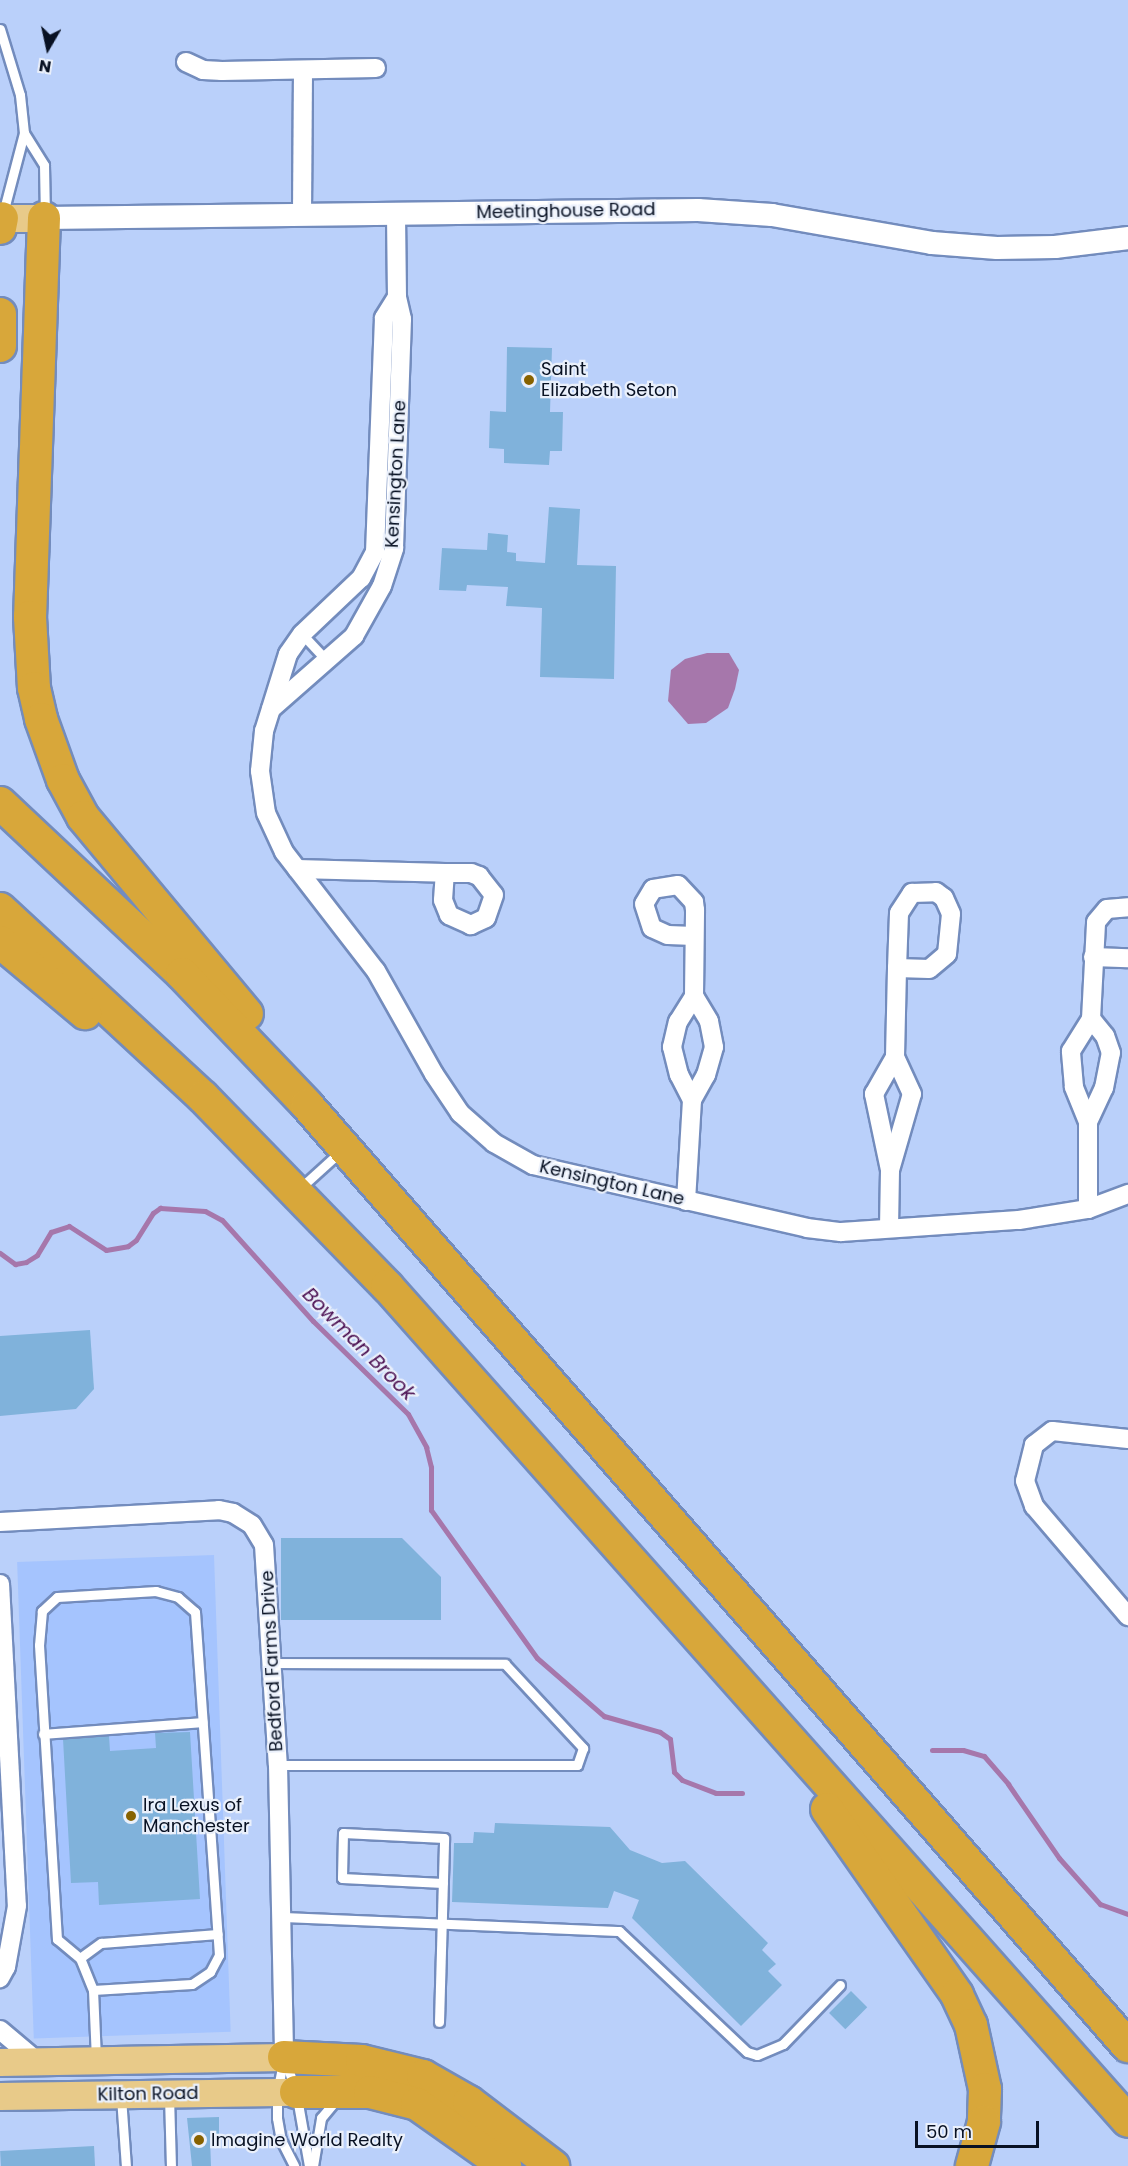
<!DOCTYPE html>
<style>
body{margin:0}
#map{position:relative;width:1128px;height:2166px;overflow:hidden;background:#bad0fa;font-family:Poppins,sans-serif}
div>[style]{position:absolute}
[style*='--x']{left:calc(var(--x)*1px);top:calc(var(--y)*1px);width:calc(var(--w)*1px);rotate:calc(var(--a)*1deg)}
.built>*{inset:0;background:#a5c4fe;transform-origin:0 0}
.water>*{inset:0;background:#a677ab}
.stream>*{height:5px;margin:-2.5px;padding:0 2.5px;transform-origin:2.5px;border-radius:2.5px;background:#a677ab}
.building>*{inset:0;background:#80b2db;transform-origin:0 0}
.roads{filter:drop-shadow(2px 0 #738cbd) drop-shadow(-2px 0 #738cbd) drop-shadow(0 2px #738cbd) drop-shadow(0 -2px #738cbd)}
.service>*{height:9px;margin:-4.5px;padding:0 4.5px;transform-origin:4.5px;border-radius:4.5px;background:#fff}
.minor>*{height:18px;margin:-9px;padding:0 9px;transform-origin:9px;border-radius:9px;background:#fff}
.tertiary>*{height:22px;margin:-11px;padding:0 11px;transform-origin:11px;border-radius:11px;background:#fff}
.primary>*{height:27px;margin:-13.5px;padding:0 13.5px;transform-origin:13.5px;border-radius:13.5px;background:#e8ca89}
.motorway>*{height:32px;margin:-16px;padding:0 16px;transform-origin:16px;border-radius:16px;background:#d8a73a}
.dots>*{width:16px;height:16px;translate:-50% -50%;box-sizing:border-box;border:3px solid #eaf0fb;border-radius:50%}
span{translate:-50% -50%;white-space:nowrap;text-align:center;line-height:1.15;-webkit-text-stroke:4.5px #eaf0fb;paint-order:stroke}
.street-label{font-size:18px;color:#081123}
.poi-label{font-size:18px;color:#081123}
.left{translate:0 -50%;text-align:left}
.water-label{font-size:20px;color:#4b1052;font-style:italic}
.north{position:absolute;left:18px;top:18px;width:60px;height:60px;-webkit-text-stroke:4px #eaf0fb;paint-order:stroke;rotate:189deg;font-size:16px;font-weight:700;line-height:24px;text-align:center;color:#081123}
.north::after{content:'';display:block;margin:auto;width:21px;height:27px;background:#081123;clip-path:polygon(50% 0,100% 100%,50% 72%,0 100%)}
.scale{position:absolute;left:915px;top:2121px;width:124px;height:27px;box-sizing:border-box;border:3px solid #081123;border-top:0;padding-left:8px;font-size:18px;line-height:21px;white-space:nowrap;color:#081123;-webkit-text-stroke:4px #eaf0fb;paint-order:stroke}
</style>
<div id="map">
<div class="built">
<i style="left:214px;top:1555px;width:477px;height:197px;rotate:88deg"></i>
</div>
<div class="water">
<i style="clip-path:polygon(707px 653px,729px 653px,739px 670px,735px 689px,728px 708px,706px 723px,688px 724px,668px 701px,671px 670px,685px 659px)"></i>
</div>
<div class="stream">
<i style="--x:0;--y:1253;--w:19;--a:36"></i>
<i style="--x:15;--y:1264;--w:11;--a:-10"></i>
<i style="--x:26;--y:1262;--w:13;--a:-32"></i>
<i style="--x:37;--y:1255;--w:27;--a:-59"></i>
<i style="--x:51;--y:1232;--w:19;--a:-18"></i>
<i style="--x:69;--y:1226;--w:44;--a:33"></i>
<i style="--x:106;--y:1250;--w:22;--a:-10"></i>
<i style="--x:128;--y:1246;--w:10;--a:-37"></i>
<i style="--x:136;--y:1240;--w:32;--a:-58"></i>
<i style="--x:153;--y:1213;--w:9;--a:-36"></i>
<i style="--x:160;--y:1208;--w:45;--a:3.8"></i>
<i style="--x:205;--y:1211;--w:19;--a:28"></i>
<i style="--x:222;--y:1220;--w:136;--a:48"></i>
<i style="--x:313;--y:1321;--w:133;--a:44.4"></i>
<i style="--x:408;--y:1414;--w:38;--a:61"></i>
<i style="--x:426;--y:1447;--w:21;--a:76"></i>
<i style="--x:431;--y:1467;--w:43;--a:90"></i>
<i style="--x:431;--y:1510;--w:182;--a:54.4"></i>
<i style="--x:537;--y:1658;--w:89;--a:40.9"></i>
<i style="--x:604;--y:1716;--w:58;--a:15.9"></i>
<i style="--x:660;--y:1732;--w:12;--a:35"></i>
<i style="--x:670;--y:1739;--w:33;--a:83"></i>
<i style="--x:674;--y:1772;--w:11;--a:45"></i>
<i style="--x:682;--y:1780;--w:36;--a:21"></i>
<i style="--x:716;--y:1793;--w:26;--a:0"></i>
<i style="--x:932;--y:1750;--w:31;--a:0"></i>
<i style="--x:963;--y:1750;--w:22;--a:16"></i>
<i style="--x:984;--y:1756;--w:37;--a:49"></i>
<i style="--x:1008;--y:1784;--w:90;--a:55.4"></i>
<i style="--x:1059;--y:1858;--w:62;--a:48.3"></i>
<i style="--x:1100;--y:1904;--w:30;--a:20"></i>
</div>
<div class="building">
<i style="clip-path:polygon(507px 347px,552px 348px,550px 412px,563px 412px,562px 451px,550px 451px,549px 465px,504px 463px,504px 449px,489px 448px,490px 411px,506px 412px)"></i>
<i style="clip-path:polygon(549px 507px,580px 509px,577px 565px,616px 566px,614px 679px,540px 677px,542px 608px,506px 606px,508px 587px,467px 585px,466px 591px,439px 590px,442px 548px,487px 550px,488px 533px,508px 535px,507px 552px,516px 553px,516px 561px,545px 563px)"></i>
<i style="clip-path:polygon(90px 1330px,94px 1389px,76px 1409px,0 1416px,0 1336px)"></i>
<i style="clip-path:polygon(281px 1538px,402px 1538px,441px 1577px,441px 1620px,281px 1620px)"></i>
<i style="clip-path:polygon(190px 1732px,200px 1899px,99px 1905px,98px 1882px,71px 1883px,63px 1739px,109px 1736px,110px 1751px,156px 1748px,155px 1733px)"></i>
<i style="clip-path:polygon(495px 1823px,610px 1827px,630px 1850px,662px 1863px,685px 1861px,768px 1943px,762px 1950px,776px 1964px,768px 1971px,782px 1985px,741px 2026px,632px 1918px,639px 1900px,614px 1891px,608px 1908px,452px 1902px,454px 1843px,473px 1843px,474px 1832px,494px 1833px)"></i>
<i style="left:851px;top:1991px;width:23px;height:31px;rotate:45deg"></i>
<i style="clip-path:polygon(219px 2117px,219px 2138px,210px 2138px,211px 2166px,192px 2166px,187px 2118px)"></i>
<i style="left:94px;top:2146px;width:20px;height:94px;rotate:87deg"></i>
</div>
<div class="roads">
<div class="service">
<i style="--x:0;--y:29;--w:69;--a:73.1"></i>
<i style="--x:20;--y:95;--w:38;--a:84"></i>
<i style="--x:24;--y:133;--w:83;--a:104.7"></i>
<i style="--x:24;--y:133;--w:38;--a:58"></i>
<i style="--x:44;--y:165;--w:50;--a:88.9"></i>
<i style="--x:302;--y:634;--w:35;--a:47"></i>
<i style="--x:298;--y:1190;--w:58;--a:-42.2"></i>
<i style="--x:272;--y:1663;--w:233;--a:0.2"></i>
<i style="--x:505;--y:1664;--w:115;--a:47.1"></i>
<i style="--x:583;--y:1748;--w:18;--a:109"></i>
<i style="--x:577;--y:1765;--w:299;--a:180"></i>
<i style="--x:43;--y:1734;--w:160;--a:-4.3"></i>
<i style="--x:282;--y:1917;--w:337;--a:2.4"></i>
<i style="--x:619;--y:1931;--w:176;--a:43.4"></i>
<i style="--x:747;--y:2052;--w:10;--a:17"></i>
<i style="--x:757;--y:2055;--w:28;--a:-23"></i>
<i style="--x:783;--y:2044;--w:82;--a:-46"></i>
<i style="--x:80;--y:1958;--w:26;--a:-36"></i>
<i style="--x:101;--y:1943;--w:117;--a:-4.4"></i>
<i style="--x:93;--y:1990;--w:99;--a:-3.5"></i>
<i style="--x:192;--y:1984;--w:22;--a:-34"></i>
<i style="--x:210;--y:1972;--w:19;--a:-62"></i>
<i style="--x:219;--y:1955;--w:344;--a:-94"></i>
<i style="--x:195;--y:1612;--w:23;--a:-139"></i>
<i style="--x:178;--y:1597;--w:23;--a:-165"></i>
<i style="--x:156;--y:1591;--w:99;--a:176.5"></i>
<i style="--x:57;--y:1597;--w:21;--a:137"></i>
<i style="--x:42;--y:1611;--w:34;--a:95"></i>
<i style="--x:39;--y:1645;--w:295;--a:86.5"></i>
<i style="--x:57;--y:1939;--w:30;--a:40"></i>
<i style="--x:80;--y:1958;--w:35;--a:68"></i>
<i style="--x:93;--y:1990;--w:68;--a:87.5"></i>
<i style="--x:439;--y:2022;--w:184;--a:-88.4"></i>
<i style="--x:444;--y:1838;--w:101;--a:-177.2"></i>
<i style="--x:343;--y:1833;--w:45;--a:91.3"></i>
<i style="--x:342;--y:1878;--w:101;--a:2.8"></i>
<i style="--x:283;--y:2062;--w:32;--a:101"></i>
<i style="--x:277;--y:2093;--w:25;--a:90"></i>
<i style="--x:277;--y:2118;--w:22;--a:80"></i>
<i style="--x:281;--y:2140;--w:29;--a:63"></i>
<i style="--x:286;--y:2062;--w:32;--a:72"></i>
<i style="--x:296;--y:2092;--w:75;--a:80"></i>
<i style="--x:169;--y:2096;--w:70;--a:88.4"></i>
<i style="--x:121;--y:2097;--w:69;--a:85.9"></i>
<i style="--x:313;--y:2166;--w:49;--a:-80.5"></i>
<i style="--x:321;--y:2118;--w:23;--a:-50"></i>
</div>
<div class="minor">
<i style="--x:186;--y:62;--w:19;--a:25"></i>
<i style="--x:203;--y:70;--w:19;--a:3"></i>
<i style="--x:222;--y:71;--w:154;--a:-1.1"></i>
<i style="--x:302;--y:214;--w:144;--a:-89.6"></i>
<i style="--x:397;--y:297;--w:25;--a:122"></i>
<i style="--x:384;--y:318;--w:234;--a:92.2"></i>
<i style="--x:375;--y:552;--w:30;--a:118"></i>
<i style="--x:361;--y:578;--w:81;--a:136.5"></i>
<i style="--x:302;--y:634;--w:24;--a:125"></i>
<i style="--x:288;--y:654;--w:81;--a:107.3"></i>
<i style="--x:264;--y:731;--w:40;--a:95.7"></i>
<i style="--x:260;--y:771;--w:42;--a:81.9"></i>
<i style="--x:266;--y:813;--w:43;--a:65.2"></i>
<i style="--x:284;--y:852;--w:150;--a:52.3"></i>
<i style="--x:376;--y:971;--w:118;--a:60.6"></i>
<i style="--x:434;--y:1074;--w:47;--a:56.3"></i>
<i style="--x:460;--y:1113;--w:45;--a:41.4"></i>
<i style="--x:494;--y:1143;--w:45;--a:29.4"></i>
<i style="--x:533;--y:1165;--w:281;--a:12.9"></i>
<i style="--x:807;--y:1228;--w:34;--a:7"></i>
<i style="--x:841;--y:1232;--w:178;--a:-3.9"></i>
<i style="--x:1019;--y:1220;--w:70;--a:-9.1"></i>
<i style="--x:1088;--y:1209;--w:43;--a:-20.6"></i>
<i style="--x:271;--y:709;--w:111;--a:-41.3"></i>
<i style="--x:354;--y:636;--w:57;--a:-60.8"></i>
<i style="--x:382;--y:586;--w:40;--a:-72"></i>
<i style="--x:394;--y:548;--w:229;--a:-88"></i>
<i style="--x:402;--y:319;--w:23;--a:-103"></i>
<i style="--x:397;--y:297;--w:84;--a:-90.7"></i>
<i style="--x:297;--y:869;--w:148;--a:1.5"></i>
<i style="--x:445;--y:873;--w:26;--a:0"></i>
<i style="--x:471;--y:873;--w:9;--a:21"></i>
<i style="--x:479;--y:876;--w:24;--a:52"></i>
<i style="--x:494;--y:895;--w:24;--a:109"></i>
<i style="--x:486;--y:918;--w:17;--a:155"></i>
<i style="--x:471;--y:925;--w:24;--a:-156"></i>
<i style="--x:449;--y:915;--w:16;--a:-112"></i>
<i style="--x:443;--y:900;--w:27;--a:-86"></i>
<i style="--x:1093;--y:957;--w:35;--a:2"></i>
<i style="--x:692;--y:1100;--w:28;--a:-117"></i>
<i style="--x:679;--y:1075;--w:29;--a:-104"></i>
<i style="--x:672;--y:1047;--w:26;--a:-77"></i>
<i style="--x:678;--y:1022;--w:31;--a:-58"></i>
<i style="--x:694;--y:996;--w:86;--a:-89.3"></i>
<i style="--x:695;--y:910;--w:8;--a:-97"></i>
<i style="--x:694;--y:902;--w:23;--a:-133"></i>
<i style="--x:678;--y:885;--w:25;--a:171"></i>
<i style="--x:653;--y:889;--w:17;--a:121"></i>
<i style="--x:644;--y:904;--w:25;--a:72"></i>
<i style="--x:652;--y:928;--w:17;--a:24"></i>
<i style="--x:668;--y:935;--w:26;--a:2"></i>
<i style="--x:1088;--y:1122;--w:38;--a:-65"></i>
<i style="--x:1104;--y:1088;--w:36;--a:-79"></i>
<i style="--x:1111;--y:1053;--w:18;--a:-109"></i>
<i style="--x:1105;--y:1036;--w:22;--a:-129"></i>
<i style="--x:890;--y:1170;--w:79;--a:-73.9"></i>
<i style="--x:912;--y:1094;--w:41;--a:-114.7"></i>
<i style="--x:895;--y:1057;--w:89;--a:-88.7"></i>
<i style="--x:897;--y:968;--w:55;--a:-87.9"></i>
<i style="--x:899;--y:913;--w:24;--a:-57"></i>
<i style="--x:912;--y:893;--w:24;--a:-2"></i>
<i style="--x:936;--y:892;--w:10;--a:37"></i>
<i style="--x:944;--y:898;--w:17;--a:66"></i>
<i style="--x:951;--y:914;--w:40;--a:95.7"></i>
<i style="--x:947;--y:954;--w:23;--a:140"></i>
<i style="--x:929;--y:969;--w:32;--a:-178"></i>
<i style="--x:686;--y:1201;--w:101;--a:-86.6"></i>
<i style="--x:692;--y:1100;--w:29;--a:-61"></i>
<i style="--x:706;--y:1075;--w:29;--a:-74"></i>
<i style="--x:714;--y:1047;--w:26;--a:-101"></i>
<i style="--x:709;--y:1021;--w:29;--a:-121"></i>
<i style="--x:1088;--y:1209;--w:87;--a:-90"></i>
<i style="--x:1088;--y:1122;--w:38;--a:-112"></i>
<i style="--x:1074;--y:1087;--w:36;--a:-95"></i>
<i style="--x:1071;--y:1051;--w:38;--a:-58"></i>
<i style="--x:1091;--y:1019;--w:97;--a:-87"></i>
<i style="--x:1096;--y:922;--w:17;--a:-50"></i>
<i style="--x:1107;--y:909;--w:21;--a:-5"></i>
<i style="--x:889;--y:1228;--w:58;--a:-89"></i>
<i style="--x:890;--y:1170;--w:78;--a:-101.9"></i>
<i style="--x:874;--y:1094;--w:43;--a:-60.4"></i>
<i style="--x:1128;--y:1439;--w:76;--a:-174"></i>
<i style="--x:1052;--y:1431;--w:23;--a:142"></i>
<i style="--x:1034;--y:1445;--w:37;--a:104"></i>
<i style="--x:1025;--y:1481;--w:27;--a:70"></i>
<i style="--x:1034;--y:1506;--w:145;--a:49.5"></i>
<i style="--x:0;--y:1522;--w:219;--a:-3.1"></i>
<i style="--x:219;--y:1510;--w:14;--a:12"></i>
<i style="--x:233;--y:1513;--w:22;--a:32"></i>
<i style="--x:252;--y:1525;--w:23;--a:59"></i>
<i style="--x:264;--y:1545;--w:220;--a:86.4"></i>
<i style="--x:278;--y:1765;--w:292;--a:88.8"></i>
<i style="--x:0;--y:1584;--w:322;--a:87"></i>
<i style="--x:17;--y:1906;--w:62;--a:100.2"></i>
<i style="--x:6;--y:1967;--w:13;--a:119"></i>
<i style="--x:0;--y:2030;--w:48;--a:40"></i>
</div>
<div class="tertiary">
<i style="--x:44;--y:218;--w:654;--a:-0.7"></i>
<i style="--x:698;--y:210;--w:74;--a:3.9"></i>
<i style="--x:772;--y:215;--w:162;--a:9.9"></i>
<i style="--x:932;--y:243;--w:65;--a:4.4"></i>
<i style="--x:997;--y:248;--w:58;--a:-1"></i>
<i style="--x:1055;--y:247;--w:74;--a:-7"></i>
</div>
<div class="primary">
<i style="--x:0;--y:218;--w:44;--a:0"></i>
<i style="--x:0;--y:2062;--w:284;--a:-1"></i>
<i style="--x:0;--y:2096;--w:296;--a:-0.8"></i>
</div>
<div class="motorway">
<i style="--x:44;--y:218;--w:399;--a:92"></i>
<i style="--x:30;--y:617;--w:71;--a:86.8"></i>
<i style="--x:34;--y:688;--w:32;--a:77"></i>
<i style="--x:41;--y:719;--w:65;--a:70.2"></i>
<i style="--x:63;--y:780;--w:42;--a:61.6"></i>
<i style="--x:83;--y:817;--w:256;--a:50.2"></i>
<i style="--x:0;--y:228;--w:10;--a:-79"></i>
<i style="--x:0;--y:314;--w:32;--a:90"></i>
<i style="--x:0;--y:803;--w:250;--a:43.2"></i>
<i style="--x:182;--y:974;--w:181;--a:46.3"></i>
<i style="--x:307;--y:1105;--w:1249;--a:48.9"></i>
<i style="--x:0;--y:909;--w:277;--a:42.8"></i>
<i style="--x:203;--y:1097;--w:264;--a:45.8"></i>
<i style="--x:387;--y:1286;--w:1116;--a:48.41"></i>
<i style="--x:0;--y:942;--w:111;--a:39.9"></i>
<i style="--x:827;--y:1809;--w:227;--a:55"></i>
<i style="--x:957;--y:1995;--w:33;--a:65"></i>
<i style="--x:971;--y:2025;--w:66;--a:77.7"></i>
<i style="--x:985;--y:2089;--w:33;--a:92"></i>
<i style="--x:984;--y:2122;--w:46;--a:105.3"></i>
<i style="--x:284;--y:2057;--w:78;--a:2.9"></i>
<i style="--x:362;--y:2061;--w:63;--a:13.8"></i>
<i style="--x:423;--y:2076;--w:53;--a:29.5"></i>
<i style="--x:469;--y:2102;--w:106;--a:37.3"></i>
<i style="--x:296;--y:2092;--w:74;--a:0"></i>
<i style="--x:370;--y:2092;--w:49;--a:14.3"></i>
<i style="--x:417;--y:2104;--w:108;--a:35.2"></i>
</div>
</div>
<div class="dots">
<i style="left:529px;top:380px;background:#876200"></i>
<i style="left:131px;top:1816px;background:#876200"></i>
<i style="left:199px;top:2140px;background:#876200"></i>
</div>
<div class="street-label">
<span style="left:566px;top:211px;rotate:-1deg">Meetinghouse Road</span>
<span style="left:396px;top:474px;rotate:-87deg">Kensington Lane</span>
<span style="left:612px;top:1183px;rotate:13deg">Kensington Lane</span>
<span style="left:272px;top:1661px;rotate:-93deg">Bedford Farms Drive</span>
<span style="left:148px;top:2094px;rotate:-1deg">Kilton Road</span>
</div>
<div class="poi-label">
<span class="left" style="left:541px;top:380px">Saint<br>Elizabeth Seton</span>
<span class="left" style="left:143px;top:1816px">Ira Lexus of<br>Manchester</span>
<span class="left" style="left:211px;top:2140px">Imagine World Realty</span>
</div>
<div class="water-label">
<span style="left:359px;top:1344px;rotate:45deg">Bowman Brook</span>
</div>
<div class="north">N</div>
<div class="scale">50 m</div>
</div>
